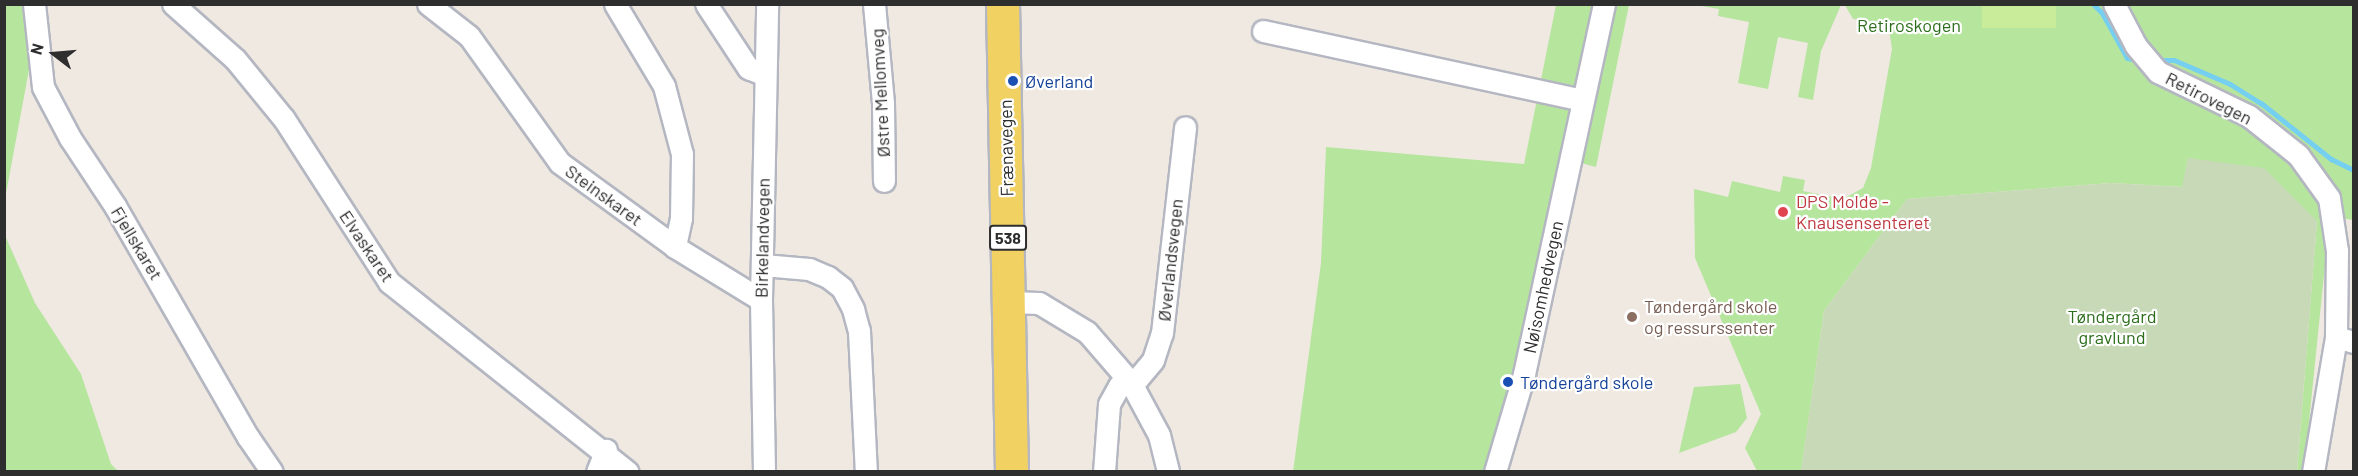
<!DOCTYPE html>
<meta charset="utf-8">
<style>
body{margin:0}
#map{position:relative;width:2358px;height:476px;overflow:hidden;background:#efe9e1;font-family:Barlow,sans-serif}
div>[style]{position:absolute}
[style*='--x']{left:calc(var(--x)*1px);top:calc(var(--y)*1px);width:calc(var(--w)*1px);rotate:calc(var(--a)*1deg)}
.green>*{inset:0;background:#b6e59e}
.cemetery>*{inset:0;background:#c8d9b8}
.pitch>*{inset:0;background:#c9ec9a;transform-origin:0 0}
.stream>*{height:5px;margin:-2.5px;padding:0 2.5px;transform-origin:2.5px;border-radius:2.5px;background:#75cff0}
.roads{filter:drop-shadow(2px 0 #b4b7c1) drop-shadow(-2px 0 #b4b7c1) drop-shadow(0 2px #b4b7c1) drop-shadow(0 -2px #b4b7c1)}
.minor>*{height:21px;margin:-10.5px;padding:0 10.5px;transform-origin:10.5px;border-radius:10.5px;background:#fff}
.primary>*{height:32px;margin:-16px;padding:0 16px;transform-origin:16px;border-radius:16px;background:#f2d163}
.dots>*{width:16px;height:16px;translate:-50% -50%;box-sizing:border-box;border:3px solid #fff;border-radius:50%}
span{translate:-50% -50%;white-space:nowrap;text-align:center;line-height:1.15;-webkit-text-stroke:4.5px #fff;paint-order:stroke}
.shield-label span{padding:2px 4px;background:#fff;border:2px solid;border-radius:4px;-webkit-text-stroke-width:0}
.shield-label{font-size:16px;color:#2e2e2e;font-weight:700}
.park-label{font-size:18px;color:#2c6e1b}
.transit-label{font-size:18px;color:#164399}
.left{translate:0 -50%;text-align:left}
.street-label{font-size:18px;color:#2e2e2e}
.health-label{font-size:18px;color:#be3a42}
.education-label{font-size:18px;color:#785e54}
.frame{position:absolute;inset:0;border:6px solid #2e2e2e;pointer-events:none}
.north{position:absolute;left:24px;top:24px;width:60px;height:60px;-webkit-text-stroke:4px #fff;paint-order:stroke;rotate:286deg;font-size:16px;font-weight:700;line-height:24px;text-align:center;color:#2e2e2e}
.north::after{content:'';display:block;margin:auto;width:21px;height:27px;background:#2e2e2e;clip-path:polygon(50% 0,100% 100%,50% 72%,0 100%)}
</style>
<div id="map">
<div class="green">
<i style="clip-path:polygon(5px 5px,41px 5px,5px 199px)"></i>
<i style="clip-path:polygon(1556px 5px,1612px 5px,1504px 471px,1293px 472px,1321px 263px,1326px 147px,1524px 164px)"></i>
<i style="clip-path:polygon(1617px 5px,1629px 5px,1596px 167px,1581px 163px)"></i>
<i style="clip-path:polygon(1696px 5px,1841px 5px,1821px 51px,1813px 100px,1798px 97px,1808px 43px,1778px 37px,1768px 89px,1738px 83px,1749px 22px,1718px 16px,1719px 9px)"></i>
<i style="clip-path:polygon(1845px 5px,2353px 5px,2353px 220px,2330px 216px,2304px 471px,2297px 471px,2317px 221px,2188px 158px,2183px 187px,2111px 183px,1907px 199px,1824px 311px,1801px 472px,1757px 471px,1745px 448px,1761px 414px,1695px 258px,1694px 189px,1728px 197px,1732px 181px,1780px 192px,1783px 176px,1805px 180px,1803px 191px,1843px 199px,1863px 188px,1871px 168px,1892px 49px,1888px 24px,1853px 19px)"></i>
<i style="clip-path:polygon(4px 233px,35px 303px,81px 374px,111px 464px,118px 471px,5px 471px)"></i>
<i style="clip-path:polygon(1740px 384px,1747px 418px,1736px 432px,1679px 453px,1694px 387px)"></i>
</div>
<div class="cemetery">
<i style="clip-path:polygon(2188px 158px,2264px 168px,2317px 221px,2297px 471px,1801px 471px,1824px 311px,1907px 199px,2111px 183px,2182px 187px)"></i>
</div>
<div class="pitch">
<i style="left:1982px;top:5px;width:74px;height:23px"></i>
</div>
<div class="stream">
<i style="--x:2093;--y:4;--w:13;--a:45"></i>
<i style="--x:2102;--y:13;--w:51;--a:60.9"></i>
<i style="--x:2127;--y:58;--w:14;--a:12"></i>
<i style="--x:2156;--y:60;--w:18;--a:0"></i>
<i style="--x:2174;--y:60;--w:61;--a:23.2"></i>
<i style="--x:2230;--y:84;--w:36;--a:32"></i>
<i style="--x:2261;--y:103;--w:90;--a:38.7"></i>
<i style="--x:2331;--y:159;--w:25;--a:26"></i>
</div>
<div class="roads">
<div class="minor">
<i style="--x:34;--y:4;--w:83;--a:83.8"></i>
<i style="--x:43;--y:87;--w:58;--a:62.1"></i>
<i style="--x:70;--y:138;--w:82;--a:56.5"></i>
<i style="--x:115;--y:206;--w:267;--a:60.1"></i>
<i style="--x:248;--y:437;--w:42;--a:55.6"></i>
<i style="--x:173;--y:4;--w:83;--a:41.6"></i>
<i style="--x:235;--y:59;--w:77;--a:50.8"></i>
<i style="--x:284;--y:119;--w:194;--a:57.2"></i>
<i style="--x:389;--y:282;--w:305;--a:38.5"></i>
<i style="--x:428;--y:4;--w:52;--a:38"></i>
<i style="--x:469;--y:36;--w:156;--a:54.4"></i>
<i style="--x:560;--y:163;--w:142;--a:36.1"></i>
<i style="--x:675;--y:247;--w:101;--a:31.6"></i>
<i style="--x:615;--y:4;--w:96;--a:59.1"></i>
<i style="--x:664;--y:86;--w:70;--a:75.2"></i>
<i style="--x:682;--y:154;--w:64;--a:90.9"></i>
<i style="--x:681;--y:218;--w:30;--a:102"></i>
<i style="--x:706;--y:4;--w:77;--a:56.7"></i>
<i style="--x:748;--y:68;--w:16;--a:22"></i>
<i style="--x:874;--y:4;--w:99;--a:84.8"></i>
<i style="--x:883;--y:103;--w:78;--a:89.3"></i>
<i style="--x:2114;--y:4;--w:47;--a:62.4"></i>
<i style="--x:2136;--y:46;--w:34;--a:50"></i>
<i style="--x:2158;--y:72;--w:101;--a:25.8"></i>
<i style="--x:2249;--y:116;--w:63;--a:38.5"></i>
<i style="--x:2298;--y:155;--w:53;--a:54.2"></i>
<i style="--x:2329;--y:198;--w:54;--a:81.4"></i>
<i style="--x:2337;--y:251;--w:86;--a:90.7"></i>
<i style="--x:2336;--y:337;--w:19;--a:16"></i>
<i style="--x:1263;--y:31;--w:327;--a:12.2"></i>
<i style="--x:763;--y:265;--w:46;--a:5"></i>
<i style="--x:809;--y:269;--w:21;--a:23"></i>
<i style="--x:828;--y:277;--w:18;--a:38"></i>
<i style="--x:842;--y:288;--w:24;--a:62"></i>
<i style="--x:853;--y:309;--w:23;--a:75"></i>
<i style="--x:859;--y:331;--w:141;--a:87.2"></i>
<i style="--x:1009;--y:302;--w:30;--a:2"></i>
<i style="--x:1039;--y:303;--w:56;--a:31.1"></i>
<i style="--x:1087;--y:332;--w:67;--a:49.2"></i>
<i style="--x:1131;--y:383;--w:59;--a:61.7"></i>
<i style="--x:1159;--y:435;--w:38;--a:76"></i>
<i style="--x:597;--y:472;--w:24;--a:-68"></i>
<i style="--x:764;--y:472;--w:172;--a:-91"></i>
<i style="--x:761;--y:300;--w:296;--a:-88.8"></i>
<i style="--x:1104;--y:472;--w:68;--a:-85.8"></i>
<i style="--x:1109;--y:404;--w:21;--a:-61"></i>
<i style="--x:1119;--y:386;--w:21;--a:-23"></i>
<i style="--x:1138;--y:378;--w:23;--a:-50"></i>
<i style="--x:1153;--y:360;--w:28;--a:-72"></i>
<i style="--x:1162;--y:333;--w:207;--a:-83.6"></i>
<i style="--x:1495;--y:472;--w:102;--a:-73.5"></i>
<i style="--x:1524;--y:374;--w:379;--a:-77.8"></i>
<i style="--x:2313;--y:472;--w:137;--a:-80.3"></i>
</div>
<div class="primary">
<i style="--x:1003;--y:4;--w:468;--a:88.9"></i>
</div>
</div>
<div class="dots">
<i style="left:1013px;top:81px;background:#1a4fb4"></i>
<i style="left:1783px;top:212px;background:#e0444e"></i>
<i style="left:1632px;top:317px;background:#8d6e63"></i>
<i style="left:1508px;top:382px;background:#1a4fb4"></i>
</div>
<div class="shield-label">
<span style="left:1008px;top:238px">538</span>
</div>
<div class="park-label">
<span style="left:1909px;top:25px">Retiroskogen</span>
<span style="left:2112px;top:327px">Tøndergård<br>gravlund</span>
</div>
<div class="transit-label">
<span class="left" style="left:1025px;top:81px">Øverland</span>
<span class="left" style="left:1520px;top:382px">Tøndergård skole</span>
</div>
<div class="street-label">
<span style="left:880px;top:93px;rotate:-93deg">Østre Mellomveg</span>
<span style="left:2209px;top:98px;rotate:27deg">Retirovegen</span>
<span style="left:1006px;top:148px;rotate:-91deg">Frænavegen</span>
<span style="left:604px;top:195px;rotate:36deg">Steinskaret</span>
<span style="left:762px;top:238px;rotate:-89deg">Birkelandvegen</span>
<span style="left:137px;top:243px;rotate:59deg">Fjellskaret</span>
<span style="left:367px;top:246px;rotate:56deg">Elvaskaret</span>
<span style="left:1170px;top:260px;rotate:-84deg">Øverlandsvegen</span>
<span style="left:1543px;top:287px;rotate:-78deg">Nøisomhedvegen</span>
</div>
<div class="health-label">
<span class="left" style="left:1796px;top:212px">DPS Molde -<br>Knausensenteret</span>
</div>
<div class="education-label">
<span class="left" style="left:1644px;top:317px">Tøndergård skole<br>og ressurssenter</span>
</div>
<div class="frame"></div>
<div class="north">N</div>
</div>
